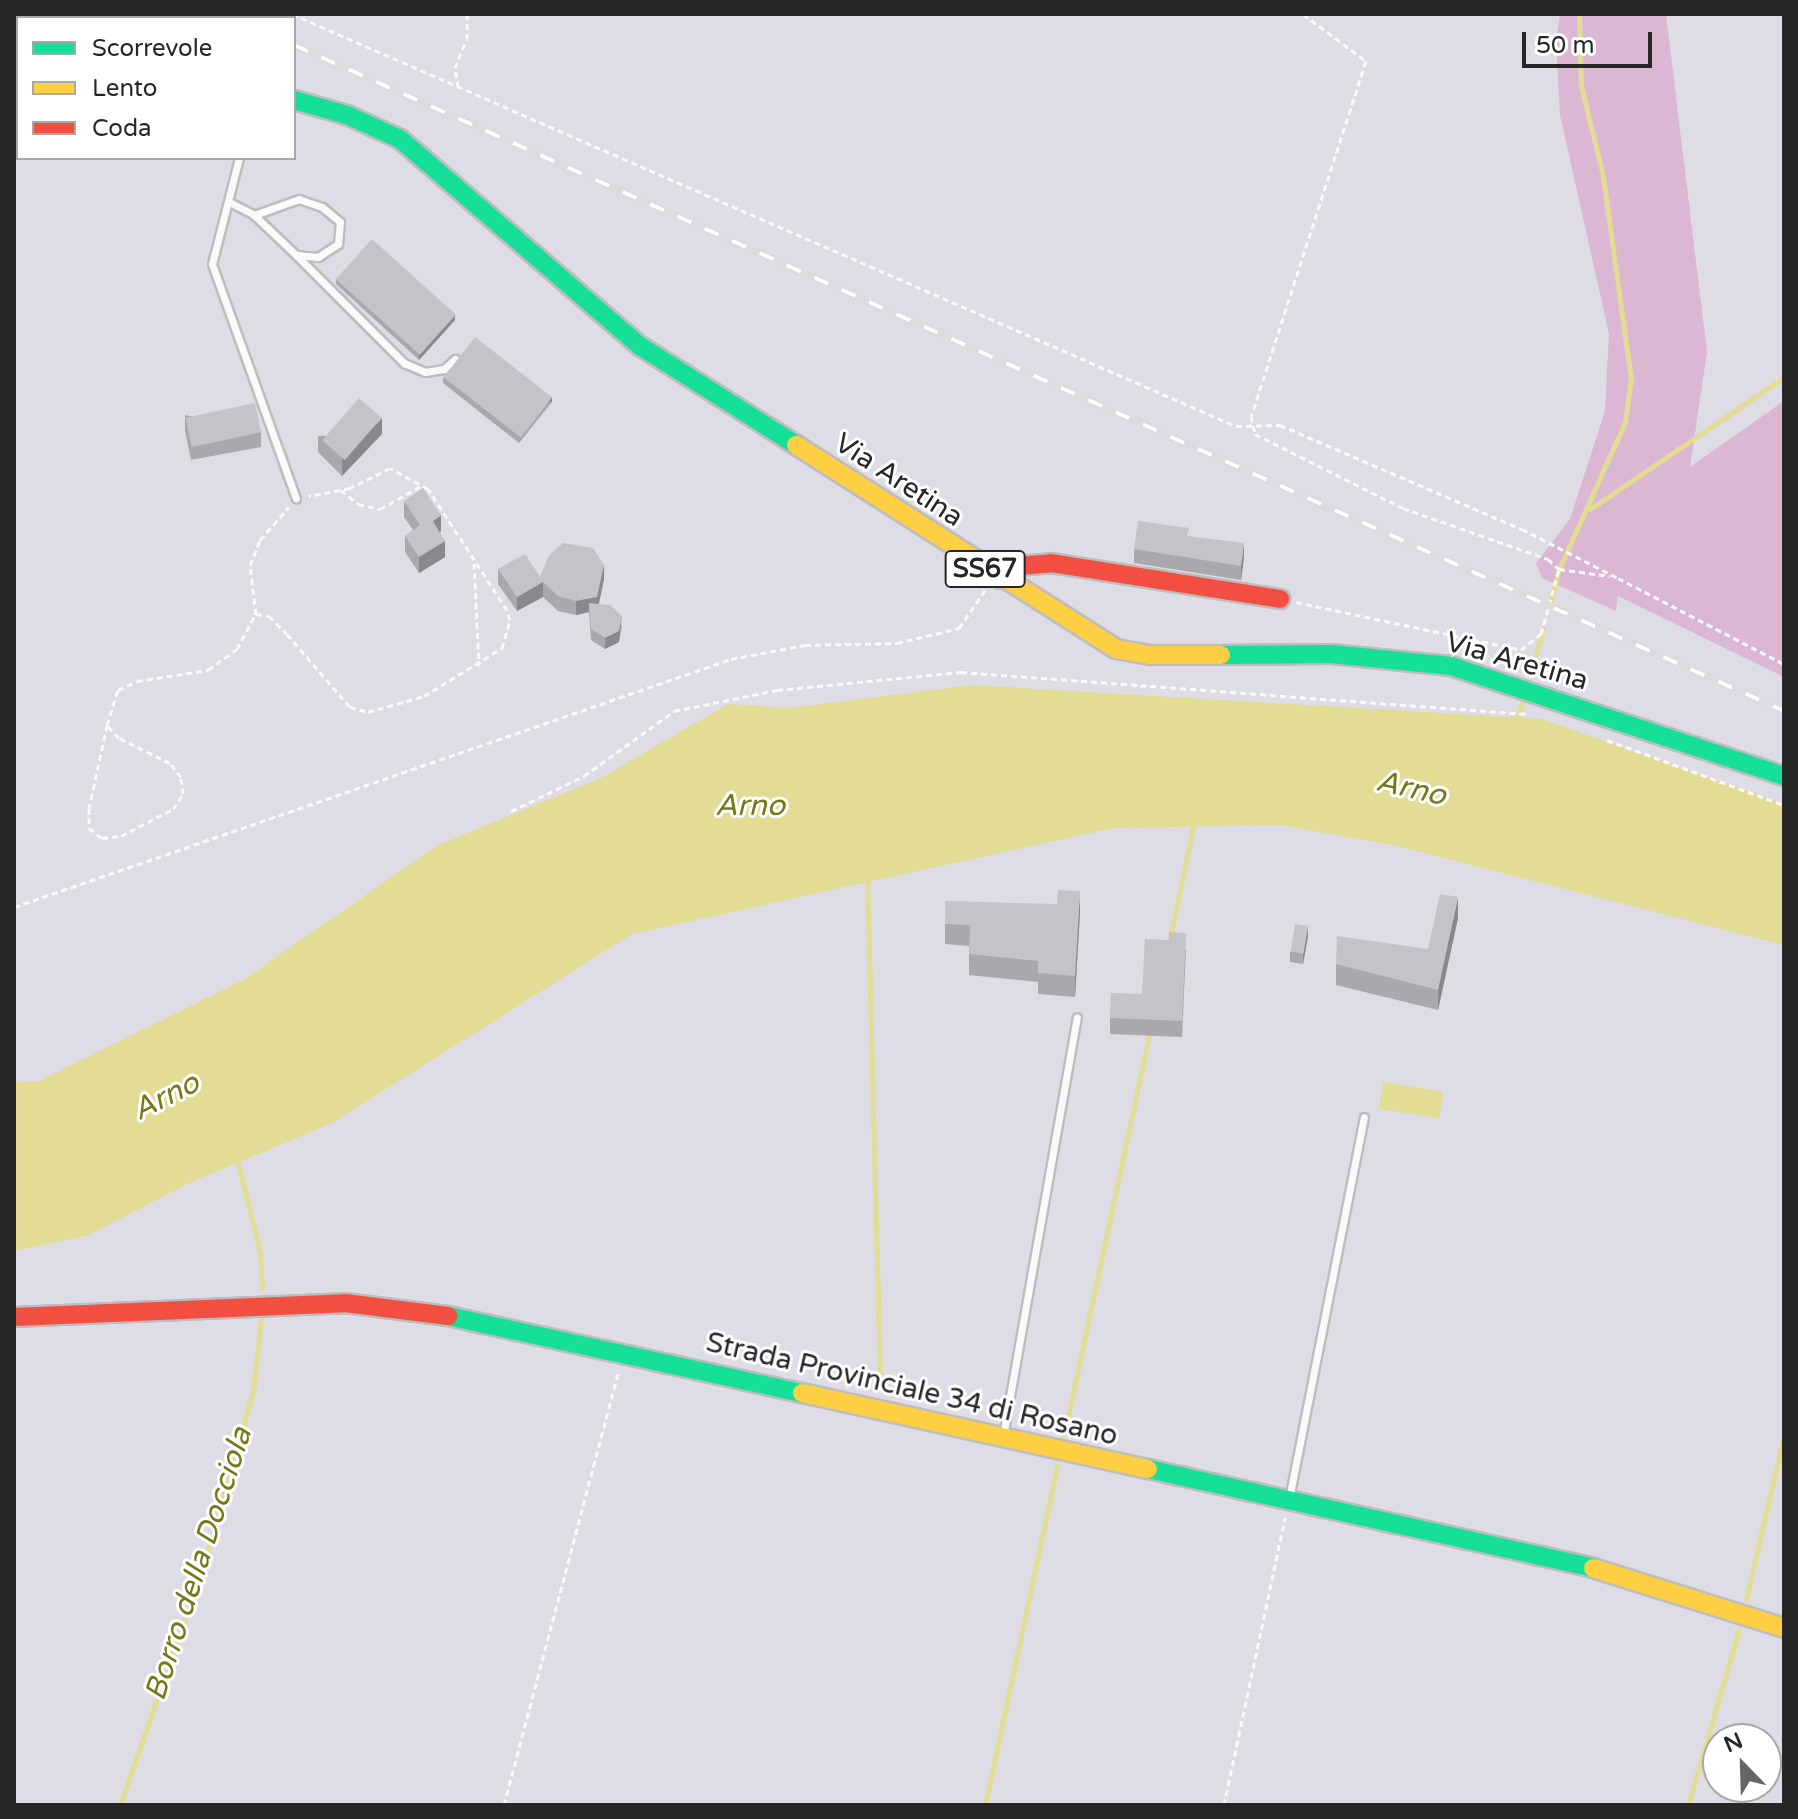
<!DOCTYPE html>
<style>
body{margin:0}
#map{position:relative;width:1798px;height:1819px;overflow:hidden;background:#dedce4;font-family:"Varela Round",sans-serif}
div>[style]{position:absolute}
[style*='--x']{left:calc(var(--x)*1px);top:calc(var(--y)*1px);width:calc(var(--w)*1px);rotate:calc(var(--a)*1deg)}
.green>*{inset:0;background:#dcb7d3}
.water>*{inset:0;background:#e2dc94;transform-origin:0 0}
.stream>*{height:5px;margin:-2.5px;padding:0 2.5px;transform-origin:2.5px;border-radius:2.5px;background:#e2dc94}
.path>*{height:3px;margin-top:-1.5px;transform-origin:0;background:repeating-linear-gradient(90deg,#fafafb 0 6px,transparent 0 10px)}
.roads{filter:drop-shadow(2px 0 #bdbdbe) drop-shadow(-2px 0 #bdbdbe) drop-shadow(0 2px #bdbdbe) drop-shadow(0 -2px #bdbdbe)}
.lane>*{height:7px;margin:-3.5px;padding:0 3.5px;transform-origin:3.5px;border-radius:3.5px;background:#fafafb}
.fast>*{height:18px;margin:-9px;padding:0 9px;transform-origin:9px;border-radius:9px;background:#16e098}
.slow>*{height:18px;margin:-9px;padding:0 9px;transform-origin:9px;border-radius:9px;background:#ffcf43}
.jam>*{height:18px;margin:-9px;padding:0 9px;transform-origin:9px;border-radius:9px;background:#f24e42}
.rail>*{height:8px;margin-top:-4px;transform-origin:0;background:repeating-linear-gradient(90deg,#fff 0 15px,#dbdcdc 0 30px);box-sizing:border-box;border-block:2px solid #dbdcdc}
.wall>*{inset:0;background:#a9a8ad}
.shaded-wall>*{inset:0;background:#89888d;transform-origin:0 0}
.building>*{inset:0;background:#c4c3c9;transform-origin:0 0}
span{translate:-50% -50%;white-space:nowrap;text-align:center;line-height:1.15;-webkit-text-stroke:6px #fff;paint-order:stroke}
.shield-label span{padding:2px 6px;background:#fff;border:2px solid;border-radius:6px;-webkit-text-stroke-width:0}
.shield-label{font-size:26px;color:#262626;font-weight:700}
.street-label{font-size:28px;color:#262626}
.water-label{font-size:30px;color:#767816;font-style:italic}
.frame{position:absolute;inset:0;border:16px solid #262626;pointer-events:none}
.legend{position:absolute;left:16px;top:16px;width:280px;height:144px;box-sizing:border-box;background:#fff;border:2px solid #a8a8a8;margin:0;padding:10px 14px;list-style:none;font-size:24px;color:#262626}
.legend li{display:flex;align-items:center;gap:16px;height:40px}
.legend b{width:40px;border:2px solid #a8a8a8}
.north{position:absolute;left:1702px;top:1723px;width:80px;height:80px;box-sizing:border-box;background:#fff;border:2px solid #a8a8a8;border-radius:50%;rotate:337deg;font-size:22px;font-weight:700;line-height:32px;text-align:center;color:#262626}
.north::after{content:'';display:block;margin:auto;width:28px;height:36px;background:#666668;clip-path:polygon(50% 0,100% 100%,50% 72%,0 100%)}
.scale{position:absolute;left:1522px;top:32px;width:130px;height:36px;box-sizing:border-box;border:4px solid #262626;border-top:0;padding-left:10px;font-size:24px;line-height:28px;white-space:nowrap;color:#262626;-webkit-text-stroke:6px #fff;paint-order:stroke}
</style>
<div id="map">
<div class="green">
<i style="clip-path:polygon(1560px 14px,1666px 14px,1707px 352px,1690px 467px,1784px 401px,1784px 677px,1618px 596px,1616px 611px,1542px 578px,1536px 563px,1570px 519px,1605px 411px,1609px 334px,1560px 115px,1556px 42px)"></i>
</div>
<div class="water">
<i style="clip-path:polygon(972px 685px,1541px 719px,1784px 804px,1784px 945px,1393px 845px,1280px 825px,1113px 828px,632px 934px,332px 1123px,187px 1184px,89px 1235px,14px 1251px,14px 1082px,39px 1081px,243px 980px,438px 845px,599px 779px,728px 704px,789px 708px)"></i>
<i style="left:1383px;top:1082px;width:61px;height:27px;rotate:9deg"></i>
</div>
<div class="stream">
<i style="--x:1590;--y:509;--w:235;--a:-34.2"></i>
<i style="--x:1549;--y:606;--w:38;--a:-75"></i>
<i style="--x:1559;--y:569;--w:161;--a:-65.8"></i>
<i style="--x:1625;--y:422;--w:43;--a:-82.1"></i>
<i style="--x:1631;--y:379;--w:205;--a:-97.9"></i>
<i style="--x:1603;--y:176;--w:93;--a:-103.7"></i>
<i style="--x:1581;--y:86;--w:72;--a:-91.6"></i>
<i style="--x:1530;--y:673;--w:46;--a:-73.5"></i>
<i style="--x:1517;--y:722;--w:20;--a:-75"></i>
<i style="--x:867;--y:876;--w:503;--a:88.52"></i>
<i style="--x:1170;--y:938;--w:118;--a:-78.3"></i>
<i style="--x:236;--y:1156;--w:99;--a:76"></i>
<i style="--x:260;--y:1252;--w:36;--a:87"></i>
<i style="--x:1064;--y:1435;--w:414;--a:-78"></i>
<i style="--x:1746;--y:1599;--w:169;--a:-77"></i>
<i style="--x:120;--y:1805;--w:258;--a:-70.8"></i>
<i style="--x:205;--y:1561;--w:177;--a:-74.2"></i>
<i style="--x:253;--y:1391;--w:72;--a:-83.7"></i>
<i style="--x:985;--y:1805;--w:347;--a:-78"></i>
<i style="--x:1688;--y:1805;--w:182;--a:-73.8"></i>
</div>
<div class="path">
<i style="--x:292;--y:14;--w:1030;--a:23.58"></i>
<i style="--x:1236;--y:426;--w:44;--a:-1.3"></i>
<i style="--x:1280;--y:425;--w:263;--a:23.3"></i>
<i style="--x:1522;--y:529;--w:106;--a:27.1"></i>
<i style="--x:1303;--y:14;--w:79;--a:36.7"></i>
<i style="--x:1366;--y:61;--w:373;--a:107.9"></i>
<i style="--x:1251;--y:416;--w:18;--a:77"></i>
<i style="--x:1255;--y:434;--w:165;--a:26.6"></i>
<i style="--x:1403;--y:508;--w:154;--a:19.4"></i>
<i style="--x:1548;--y:559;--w:15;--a:42"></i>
<i style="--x:1559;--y:569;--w:51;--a:7.8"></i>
<i style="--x:458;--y:87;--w:19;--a:-99"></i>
<i style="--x:455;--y:68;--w:31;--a:-68"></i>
<i style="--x:467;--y:39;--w:25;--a:-90"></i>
<i style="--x:341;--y:490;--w:22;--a:39"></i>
<i style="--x:358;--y:504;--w:23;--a:13"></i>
<i style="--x:380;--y:509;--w:47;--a:-29.3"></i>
<i style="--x:474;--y:563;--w:103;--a:87.2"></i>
<i style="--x:1618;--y:578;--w:187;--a:27.4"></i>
<i style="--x:1296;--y:602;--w:230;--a:12"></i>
<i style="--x:1521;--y:650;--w:26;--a:-39"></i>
<i style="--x:1541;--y:634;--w:67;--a:-74.5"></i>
<i style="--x:256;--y:614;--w:13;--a:9"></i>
<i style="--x:269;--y:616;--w:25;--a:45"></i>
<i style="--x:287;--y:634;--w:96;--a:49.2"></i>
<i style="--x:350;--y:707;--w:19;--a:16"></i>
<i style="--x:368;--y:712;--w:58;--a:-15.9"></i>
<i style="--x:424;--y:696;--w:92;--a:-31.6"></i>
<i style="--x:502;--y:648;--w:29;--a:-74"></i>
<i style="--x:510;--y:620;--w:10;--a:-107"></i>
<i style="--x:507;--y:610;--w:145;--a:-123.1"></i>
<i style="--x:428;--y:489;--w:43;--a:-151.1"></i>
<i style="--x:390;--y:468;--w:45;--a:153.4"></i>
<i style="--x:350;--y:488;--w:42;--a:169"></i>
<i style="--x:107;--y:725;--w:85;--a:102.2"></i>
<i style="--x:89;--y:808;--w:20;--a:90"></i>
<i style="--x:89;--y:828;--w:16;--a:38"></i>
<i style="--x:102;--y:838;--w:19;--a:-6"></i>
<i style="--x:121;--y:836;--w:59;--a:-27.4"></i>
<i style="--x:173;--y:809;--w:18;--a:-56"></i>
<i style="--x:183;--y:794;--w:17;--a:-97"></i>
<i style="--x:181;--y:777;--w:18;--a:-128"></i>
<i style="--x:170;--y:763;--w:57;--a:-153.9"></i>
<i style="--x:119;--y:738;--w:18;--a:-133"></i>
<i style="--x:107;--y:725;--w:37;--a:-73"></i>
<i style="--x:118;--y:690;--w:21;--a:-25"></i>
<i style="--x:137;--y:681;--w:72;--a:-8.8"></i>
<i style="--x:208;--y:670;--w:36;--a:-36"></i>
<i style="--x:237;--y:649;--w:40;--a:-62"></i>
<i style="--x:256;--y:614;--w:49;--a:-97"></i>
<i style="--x:250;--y:565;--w:27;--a:-68"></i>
<i style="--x:260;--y:540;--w:44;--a:-48.7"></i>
<i style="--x:1607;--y:740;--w:189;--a:20.2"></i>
<i style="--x:511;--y:811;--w:81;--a:-25.6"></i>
<i style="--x:584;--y:776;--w:111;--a:-35.8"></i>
<i style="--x:674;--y:711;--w:105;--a:-11.5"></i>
<i style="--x:777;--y:690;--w:185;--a:-5.6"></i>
<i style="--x:961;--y:672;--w:569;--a:4.24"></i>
<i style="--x:14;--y:907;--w:759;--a:-19.08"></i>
<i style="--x:731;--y:659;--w:75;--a:-10.7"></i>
<i style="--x:805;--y:645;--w:92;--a:-1.2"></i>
<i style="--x:897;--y:643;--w:64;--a:-13.6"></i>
<i style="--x:959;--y:628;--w:47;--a:-55.3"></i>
<i style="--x:504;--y:1805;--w:448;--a:-75.2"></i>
<i style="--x:1224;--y:1805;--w:294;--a:-78"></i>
</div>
<div class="roads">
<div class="lane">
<i style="--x:239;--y:158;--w:109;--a:104.3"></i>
<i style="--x:212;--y:264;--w:249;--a:70.3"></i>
<i style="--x:229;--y:202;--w:28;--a:27"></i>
<i style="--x:254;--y:215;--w:58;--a:43.6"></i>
<i style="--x:296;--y:255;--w:22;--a:5"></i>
<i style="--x:318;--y:257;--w:24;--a:-33"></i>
<i style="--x:338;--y:244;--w:22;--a:-85"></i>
<i style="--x:340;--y:222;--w:23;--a:-140"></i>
<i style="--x:322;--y:207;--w:24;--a:-161"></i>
<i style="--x:299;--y:199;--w:48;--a:160.4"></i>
<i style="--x:296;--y:255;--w:153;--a:45"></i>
<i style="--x:404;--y:363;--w:23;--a:23"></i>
<i style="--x:425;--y:372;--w:19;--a:-9"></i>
<i style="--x:444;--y:369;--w:15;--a:-42"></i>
<i style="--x:1003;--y:1436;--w:425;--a:-80"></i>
<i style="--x:1289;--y:1499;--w:389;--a:-78.9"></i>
</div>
<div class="fast">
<i style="--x:14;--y:45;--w:4;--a:0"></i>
<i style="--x:294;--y:100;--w:55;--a:15.8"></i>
<i style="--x:347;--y:115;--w:58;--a:24.4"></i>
<i style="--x:400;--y:139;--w:317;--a:40.8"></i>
<i style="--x:640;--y:346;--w:185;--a:32.4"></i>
<i style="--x:1221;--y:655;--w:110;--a:-0.5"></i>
<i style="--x:1331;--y:654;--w:121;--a:5.7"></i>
<i style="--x:1451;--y:666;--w:351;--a:18.3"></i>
<i style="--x:448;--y:1316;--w:362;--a:12.3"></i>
<i style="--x:1148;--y:1469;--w:456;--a:12.5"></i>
</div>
<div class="slow">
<i style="--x:796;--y:445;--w:379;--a:32.5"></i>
<i style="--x:1116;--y:649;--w:36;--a:10"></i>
<i style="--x:1151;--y:655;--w:70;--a:0"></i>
<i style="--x:802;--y:1393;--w:354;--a:12.4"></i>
<i style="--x:1593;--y:1568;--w:200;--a:17.4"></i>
</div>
<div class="jam">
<i style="--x:1001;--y:579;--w:22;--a:-36"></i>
<i style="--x:1019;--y:566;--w:32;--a:-5"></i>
<i style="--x:1051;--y:563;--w:232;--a:8.9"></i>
<i style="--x:14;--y:1317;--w:331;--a:-2.4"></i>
<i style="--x:345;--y:1303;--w:104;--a:7.2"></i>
</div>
</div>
<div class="rail">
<i style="--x:199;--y:14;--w:10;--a:24"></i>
<i style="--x:225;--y:14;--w:10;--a:24"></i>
<i style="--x:294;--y:45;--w:1632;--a:24.08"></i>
</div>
<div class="wall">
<i style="clip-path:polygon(336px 279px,455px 320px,419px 360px,336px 284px)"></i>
<i style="clip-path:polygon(443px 377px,552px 402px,519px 443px,443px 383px)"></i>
<i style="clip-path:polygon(185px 415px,261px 432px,261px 447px,191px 460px,185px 431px)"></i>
<i style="clip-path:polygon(382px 434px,342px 476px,318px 452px,318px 436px)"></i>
<i style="clip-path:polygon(404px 501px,441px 531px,440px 532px,445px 557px,419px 573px,405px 552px,405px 536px,413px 530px,404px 517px)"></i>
<i style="clip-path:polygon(1189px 537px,1244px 557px,1241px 580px,1134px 563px,1134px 549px)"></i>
<i style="clip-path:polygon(498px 569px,540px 577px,604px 579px,599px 604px,622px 626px,619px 642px,605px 649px,591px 640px,589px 612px,576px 615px,558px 611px,543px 597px,517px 611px,498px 584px)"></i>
<i style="clip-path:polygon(945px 901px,1080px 912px,1075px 997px,1038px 994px,1038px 982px,969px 975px,969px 946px,945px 944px)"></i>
<i style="clip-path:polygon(1458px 918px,1438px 1010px,1336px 985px,1336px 964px,1428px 949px)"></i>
<i style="clip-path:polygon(1308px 936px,1303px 964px,1290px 962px,1290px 952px)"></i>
<i style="clip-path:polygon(1186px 949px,1182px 1037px,1110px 1034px,1110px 1018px,1142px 994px)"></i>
</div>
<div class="shaded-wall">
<i style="clip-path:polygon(455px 315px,455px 320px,419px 360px,419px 354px)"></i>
<i style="left:552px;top:397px;width:5px;height:53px;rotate:90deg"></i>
<i style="clip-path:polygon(382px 418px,382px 434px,342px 476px,342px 460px)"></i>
<i style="clip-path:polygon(441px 515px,441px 531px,433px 537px,433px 521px)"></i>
<i style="clip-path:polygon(445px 541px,445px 557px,419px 573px,419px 557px)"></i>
<i style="clip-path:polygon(1244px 543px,1244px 557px,1241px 580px,1241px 566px)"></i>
<i style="clip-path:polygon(604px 565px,604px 579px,597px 611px,589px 603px,589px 612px,576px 615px,576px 601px)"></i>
<i style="clip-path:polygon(543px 582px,543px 597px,517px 611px,517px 597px)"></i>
<i style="clip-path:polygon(622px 616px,619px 642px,605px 649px,605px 638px)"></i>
<i style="clip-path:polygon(1080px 891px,1080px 912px,1075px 997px,1075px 976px)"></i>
<i style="clip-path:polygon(1458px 897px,1458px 918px,1438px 1010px,1438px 990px)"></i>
<i style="clip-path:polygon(1308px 926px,1308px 936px,1303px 964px,1303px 954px)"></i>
</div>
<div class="building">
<i style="left:372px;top:239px;width:113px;height:54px;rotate:42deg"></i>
<i style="left:475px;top:337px;width:98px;height:51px;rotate:38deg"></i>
<i style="left:359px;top:398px;width:30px;height:56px;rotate:41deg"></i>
<i style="left:255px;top:403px;width:30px;height:71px;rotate:78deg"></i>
<i style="clip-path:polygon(423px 488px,441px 515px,433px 521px,445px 541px,419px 557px,405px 536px,420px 525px,404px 501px)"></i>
<i style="clip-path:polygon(1138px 521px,1189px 528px,1187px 536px,1244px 543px,1241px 566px,1134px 549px)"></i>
<i style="clip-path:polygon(563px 543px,593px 548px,604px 565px,597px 597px,576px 601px,558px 596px,543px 582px,517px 597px,498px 569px,525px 554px,540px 577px,549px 555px)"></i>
<i style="clip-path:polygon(589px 603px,610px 605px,622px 616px,619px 631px,605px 638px,591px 629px)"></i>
<i style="clip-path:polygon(1058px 890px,1080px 891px,1075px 976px,1038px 973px,1038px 961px,969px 954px,970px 925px,945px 924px,945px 901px,1057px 904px)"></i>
<i style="clip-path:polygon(1440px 894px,1458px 897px,1438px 990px,1336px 964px,1337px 936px,1428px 949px)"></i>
<i style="left:1295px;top:924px;width:13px;height:28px;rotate:9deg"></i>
<i style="clip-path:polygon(1169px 932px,1186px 933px,1182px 1021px,1110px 1018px,1111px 993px,1142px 994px,1145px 939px,1169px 940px)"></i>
</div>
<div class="shield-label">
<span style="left:985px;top:569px">SS67</span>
</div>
<div class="street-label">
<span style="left:899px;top:480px;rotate:33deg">Via Aretina</span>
<span style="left:1517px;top:661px;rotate:16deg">Via Aretina</span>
<span style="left:912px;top:1389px;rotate:13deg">Strada Provinciale 34 di Rosano</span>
</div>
<div class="water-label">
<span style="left:1411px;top:789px;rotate:13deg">Arno</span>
<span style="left:750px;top:806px">Arno</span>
<span style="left:166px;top:1097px;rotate:-27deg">Arno</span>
<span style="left:199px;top:1564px;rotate:-72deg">Borro della Docciola</span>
</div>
<div class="frame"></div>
<ul class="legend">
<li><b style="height:10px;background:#16e098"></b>Scorrevole</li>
<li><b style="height:10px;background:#ffcf43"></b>Lento</li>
<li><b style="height:10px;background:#f24e42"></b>Coda</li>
</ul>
<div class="north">N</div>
<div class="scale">50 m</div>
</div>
